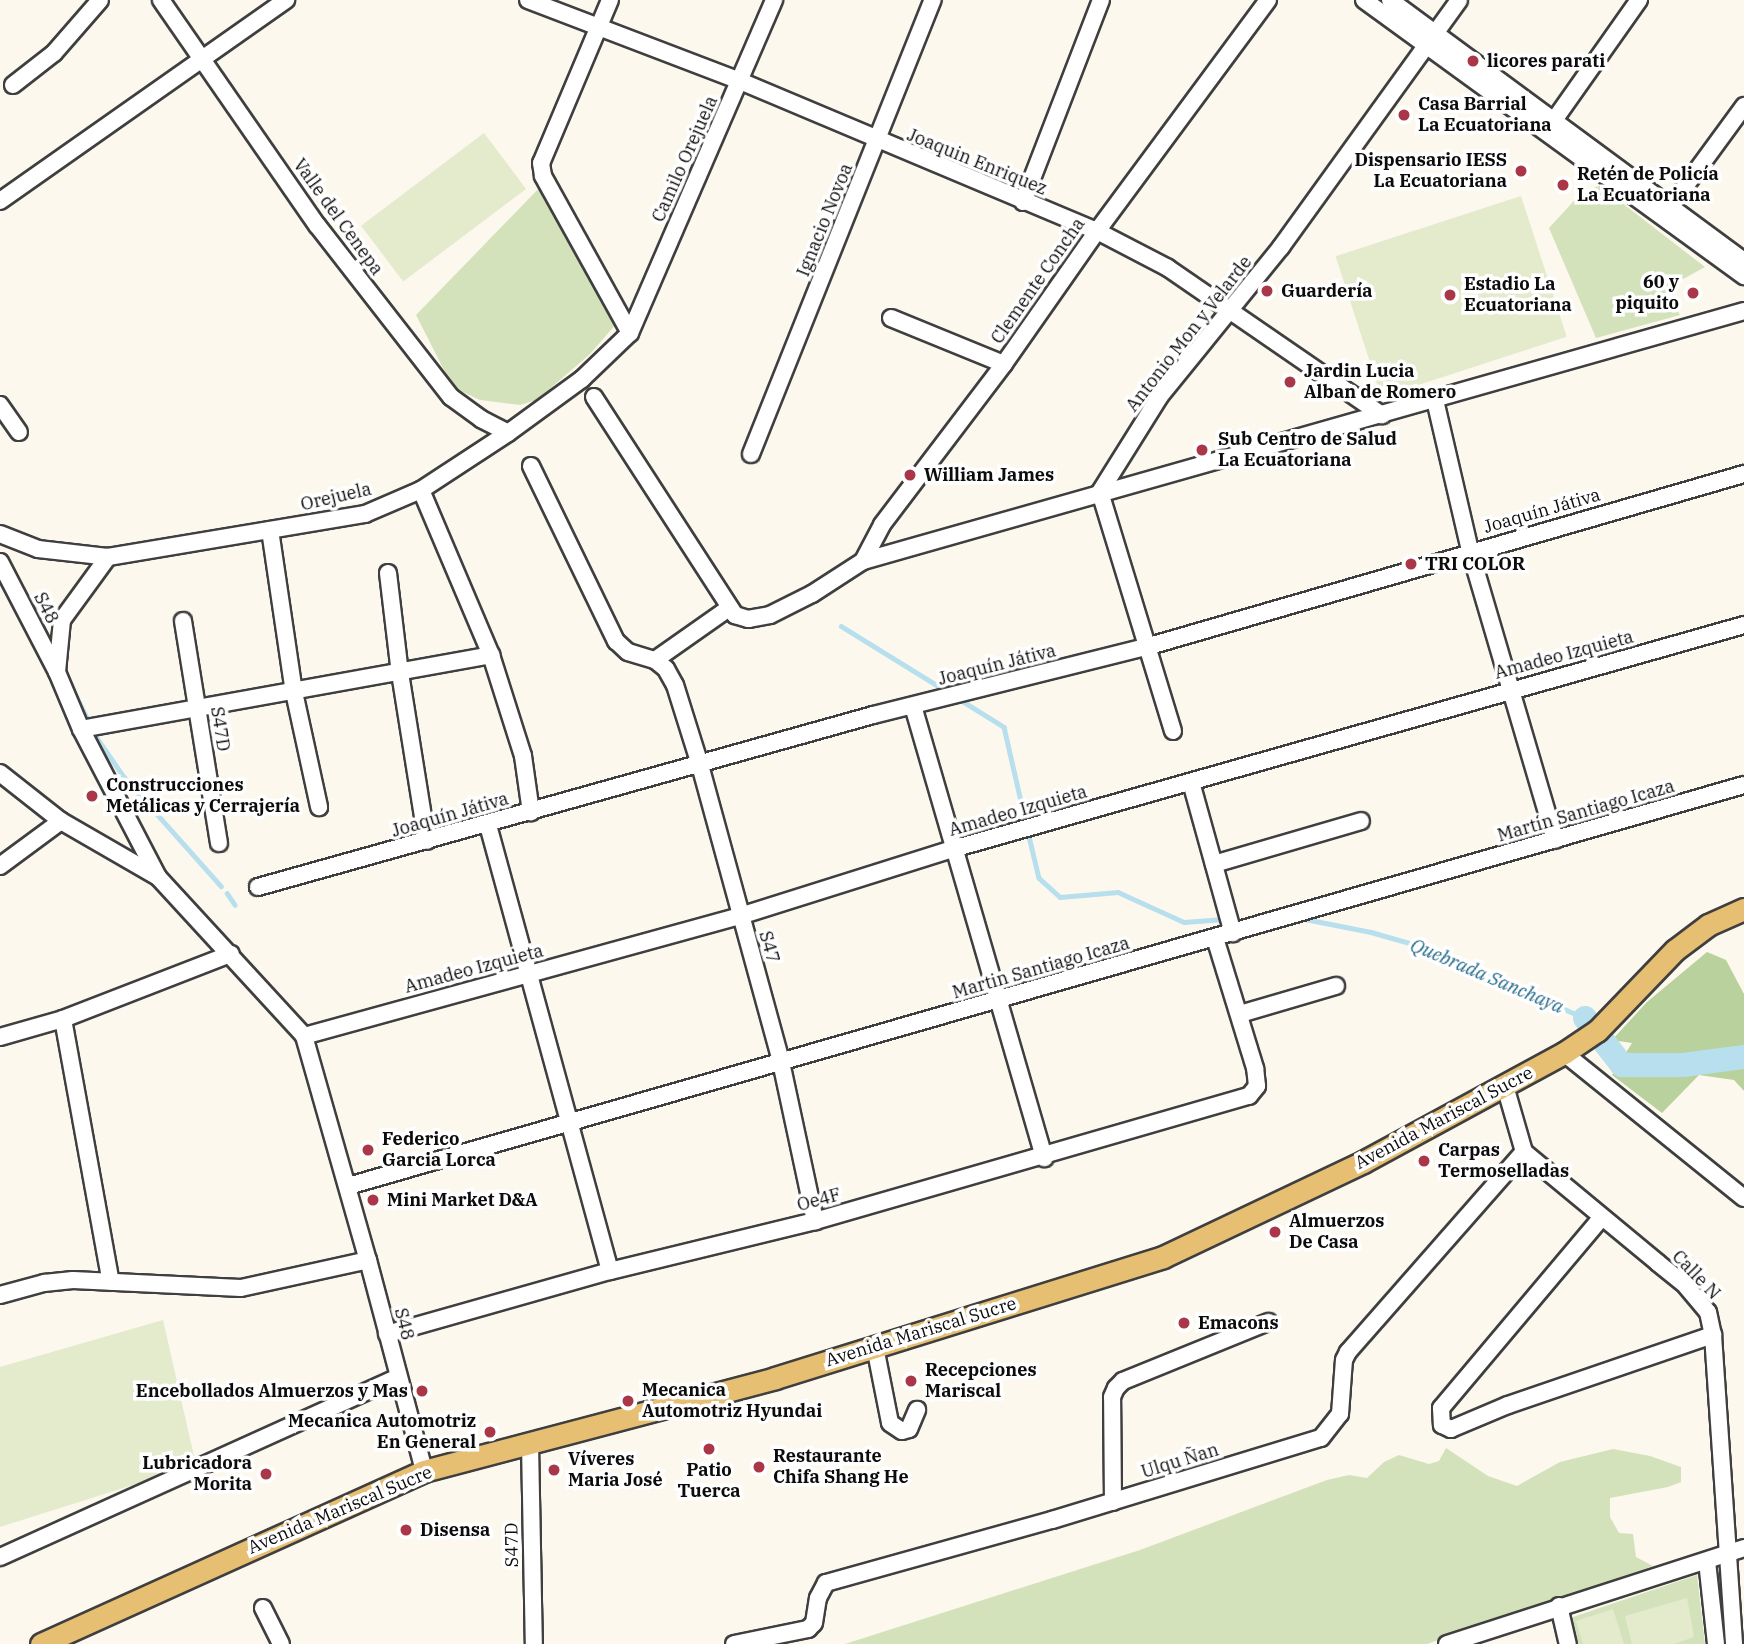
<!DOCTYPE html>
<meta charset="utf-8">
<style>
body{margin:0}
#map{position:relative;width:1744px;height:1644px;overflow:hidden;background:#fcf8ed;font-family:"IBM Plex Serif",serif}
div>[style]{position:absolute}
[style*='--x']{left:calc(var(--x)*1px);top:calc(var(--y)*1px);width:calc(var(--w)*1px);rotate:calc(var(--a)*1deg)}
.green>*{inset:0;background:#d3e2bb}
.forest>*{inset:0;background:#b9d19c}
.pitch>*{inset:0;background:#e3ebcc;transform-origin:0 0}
.stream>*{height:4.5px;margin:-2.25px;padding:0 2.25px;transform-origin:2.25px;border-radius:2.25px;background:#b8dfed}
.river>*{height:24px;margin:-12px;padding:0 12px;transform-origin:12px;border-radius:12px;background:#b8dfed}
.roads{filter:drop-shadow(2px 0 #3f3f3f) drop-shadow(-2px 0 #3f3f3f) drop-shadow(0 2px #3f3f3f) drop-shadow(0 -2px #3f3f3f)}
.minor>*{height:16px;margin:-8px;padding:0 8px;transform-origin:8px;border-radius:8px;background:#fff}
.major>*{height:21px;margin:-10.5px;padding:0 10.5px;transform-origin:10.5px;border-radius:10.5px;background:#e6bf73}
.dots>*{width:19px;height:19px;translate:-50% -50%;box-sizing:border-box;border:4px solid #fff;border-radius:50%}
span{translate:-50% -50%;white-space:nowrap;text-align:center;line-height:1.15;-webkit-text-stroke:7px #fff;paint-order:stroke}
.poi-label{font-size:18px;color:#0c0c0c;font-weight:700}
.left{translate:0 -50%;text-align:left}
.right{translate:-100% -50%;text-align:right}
.street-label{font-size:18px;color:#0c0c0c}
.water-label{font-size:19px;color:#266a8c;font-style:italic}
</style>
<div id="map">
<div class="green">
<i style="clip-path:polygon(544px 183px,616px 324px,590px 354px,537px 400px,520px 405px,480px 400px,459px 390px,445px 372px,416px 315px)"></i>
<i style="clip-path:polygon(1600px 186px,1705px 267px,1665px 289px,1680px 315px,1596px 338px,1549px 228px,1584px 190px)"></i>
<i style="clip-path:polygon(1446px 1448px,1488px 1476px,1517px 1486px,1560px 1462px,1613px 1449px,1650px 1456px,1681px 1467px,1681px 1482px,1668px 1487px,1610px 1498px,1610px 1517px,1619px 1533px,1633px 1534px,1636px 1557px,1653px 1566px,1427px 1644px,845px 1644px,1140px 1550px,1327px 1480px,1349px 1475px,1367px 1478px,1384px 1462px,1399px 1455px,1429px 1464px,1439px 1461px)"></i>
<i style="clip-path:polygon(1697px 1575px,1705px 1644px,1577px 1644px,1570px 1618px)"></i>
</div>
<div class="forest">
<i style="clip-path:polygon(1707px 952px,1726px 960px,1744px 994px,1744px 1091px,1734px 1080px,1699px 1075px,1662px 1113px,1612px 1075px,1632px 1043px,1612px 1040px,1647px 1002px)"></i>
</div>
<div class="pitch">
<i style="left:484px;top:133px;width:70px;height:154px;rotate:53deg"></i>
<i style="left:1521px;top:196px;width:148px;height:195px;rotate:72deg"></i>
<i style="clip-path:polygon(163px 1320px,196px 1465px,0 1527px,0 1367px)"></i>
<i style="clip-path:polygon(1687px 1598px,1694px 1637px,1674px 1644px,1632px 1644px,1625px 1616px)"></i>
<i style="clip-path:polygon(1613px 1609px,1624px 1644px,1583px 1644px,1576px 1621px)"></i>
</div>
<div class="stream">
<i style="--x:26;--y:599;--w:5;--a:22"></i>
<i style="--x:31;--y:601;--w:52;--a:64.9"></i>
<i style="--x:841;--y:626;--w:126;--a:31.7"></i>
<i style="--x:69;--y:681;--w:48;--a:64"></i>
<i style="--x:959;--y:699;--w:53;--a:31.9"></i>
<i style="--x:1004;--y:727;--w:98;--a:77.1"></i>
<i style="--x:93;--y:732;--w:55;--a:55.4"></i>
<i style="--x:124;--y:777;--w:146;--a:48.3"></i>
<i style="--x:1028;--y:832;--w:47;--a:76.6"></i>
<i style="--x:1039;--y:878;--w:28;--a:42"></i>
<i style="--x:1060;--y:897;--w:58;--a:-4.9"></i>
<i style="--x:1118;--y:892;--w:72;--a:24.4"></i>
<i style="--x:1184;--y:922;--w:40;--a:-4.3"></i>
<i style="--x:227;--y:893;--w:14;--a:56"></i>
<i style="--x:1300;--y:918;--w:72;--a:11.2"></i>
<i style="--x:1371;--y:932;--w:51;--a:15.9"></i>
<i style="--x:1420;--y:946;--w:180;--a:23.6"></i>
</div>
<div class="river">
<i style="--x:1585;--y:1018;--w:5;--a:53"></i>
<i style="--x:1604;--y:1042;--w:29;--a:52"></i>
<i style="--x:1622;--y:1065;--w:61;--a:0"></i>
<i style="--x:1683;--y:1065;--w:62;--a:-7.5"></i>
</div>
<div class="roads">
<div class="minor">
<i style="--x:161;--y:0;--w:274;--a:55.3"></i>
<i style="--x:317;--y:225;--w:218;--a:52.1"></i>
<i style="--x:451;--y:397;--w:37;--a:36"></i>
<i style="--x:481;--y:419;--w:30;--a:27"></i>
<i style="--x:528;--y:0;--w:227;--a:20.9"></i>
<i style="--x:740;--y:81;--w:387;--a:22.8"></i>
<i style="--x:1097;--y:231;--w:80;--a:27.5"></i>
<i style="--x:1168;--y:268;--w:260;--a:34.5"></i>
<i style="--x:610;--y:0;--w:177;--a:112.9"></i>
<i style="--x:541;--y:163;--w:13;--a:81"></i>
<i style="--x:543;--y:176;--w:179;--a:61"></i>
<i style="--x:1268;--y:0;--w:287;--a:126.5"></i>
<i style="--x:1097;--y:231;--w:162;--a:125"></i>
<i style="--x:1004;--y:364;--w:202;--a:127.2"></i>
<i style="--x:882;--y:525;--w:41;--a:117.8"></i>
<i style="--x:863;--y:561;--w:916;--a:-15.84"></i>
<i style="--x:1364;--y:0;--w:470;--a:36"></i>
<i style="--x:1390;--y:0;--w:440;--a:36.4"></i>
<i style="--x:13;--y:85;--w:52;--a:-38"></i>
<i style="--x:54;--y:53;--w:70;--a:-49"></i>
<i style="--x:1555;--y:119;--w:146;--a:-54.8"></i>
<i style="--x:0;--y:201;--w:350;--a:-35.1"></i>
<i style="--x:1023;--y:202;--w:217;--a:-68.9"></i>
<i style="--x:1665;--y:214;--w:134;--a:-53.8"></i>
<i style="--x:891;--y:318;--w:122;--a:22.2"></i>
<i style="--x:594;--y:397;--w:260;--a:57.1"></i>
<i style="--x:735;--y:615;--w:14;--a:17"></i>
<i style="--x:748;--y:619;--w:22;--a:-10"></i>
<i style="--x:770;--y:615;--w:47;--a:-26.6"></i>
<i style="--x:812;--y:594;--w:61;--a:-32.9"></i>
<i style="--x:1435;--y:400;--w:155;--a:76.9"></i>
<i style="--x:1470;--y:551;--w:301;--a:73.6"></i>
<i style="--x:0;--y:405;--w:33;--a:55"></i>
<i style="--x:751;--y:454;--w:489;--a:-68.2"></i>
<i style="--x:531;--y:466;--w:195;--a:64.1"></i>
<i style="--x:616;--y:641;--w:16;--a:43"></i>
<i style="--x:628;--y:652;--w:28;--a:17"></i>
<i style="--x:655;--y:660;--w:14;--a:39"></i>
<i style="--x:666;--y:669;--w:18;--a:61"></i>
<i style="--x:675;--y:685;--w:84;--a:72.6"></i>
<i style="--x:700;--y:765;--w:308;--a:74.7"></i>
<i style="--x:781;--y:1062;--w:163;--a:77.9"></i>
<i style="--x:421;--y:490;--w:179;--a:67"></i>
<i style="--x:491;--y:655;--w:106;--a:72.4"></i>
<i style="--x:523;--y:756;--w:57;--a:81.9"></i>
<i style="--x:270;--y:530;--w:164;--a:81.6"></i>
<i style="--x:294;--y:692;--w:118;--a:77.7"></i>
<i style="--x:0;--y:534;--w:41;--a:21.5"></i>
<i style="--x:38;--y:549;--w:70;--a:6.5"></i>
<i style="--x:108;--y:557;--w:261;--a:-9.5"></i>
<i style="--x:365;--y:514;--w:61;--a:-23.2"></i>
<i style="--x:421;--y:490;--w:104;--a:-33.2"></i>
<i style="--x:508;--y:433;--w:92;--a:-36.1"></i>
<i style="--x:582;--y:379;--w:66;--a:-43.8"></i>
<i style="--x:630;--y:333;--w:363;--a:-66.6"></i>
<i style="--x:0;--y:562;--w:124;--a:62.6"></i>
<i style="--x:57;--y:672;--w:62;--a:67.2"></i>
<i style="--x:81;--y:729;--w:167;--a:62.5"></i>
<i style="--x:158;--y:877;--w:216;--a:47.4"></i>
<i style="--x:304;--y:1036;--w:233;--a:74.1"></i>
<i style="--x:368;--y:1260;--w:218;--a:75.1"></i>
<i style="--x:388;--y:573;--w:101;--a:83.2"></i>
<i style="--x:400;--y:673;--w:170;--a:80.9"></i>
<i style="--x:183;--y:621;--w:225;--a:80.8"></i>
<i style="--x:655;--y:660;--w:90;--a:-35.1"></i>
<i style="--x:57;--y:672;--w:52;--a:-84.5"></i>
<i style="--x:62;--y:620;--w:78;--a:-53.9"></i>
<i style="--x:913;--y:706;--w:471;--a:73.8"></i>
<i style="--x:81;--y:729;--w:417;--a:-10.2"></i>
<i style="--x:1173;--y:731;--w:250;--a:-107"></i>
<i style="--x:1100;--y:492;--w:113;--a:-58"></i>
<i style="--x:1160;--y:396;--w:192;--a:-50.9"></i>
<i style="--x:1281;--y:247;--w:304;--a:-54.2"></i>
<i style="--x:0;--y:773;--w:78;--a:38.2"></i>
<i style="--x:61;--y:821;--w:112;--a:30"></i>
<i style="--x:1191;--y:782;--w:157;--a:74.5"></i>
<i style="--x:488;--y:825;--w:462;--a:74.7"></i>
<i style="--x:1214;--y:864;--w:153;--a:-16.3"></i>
<i style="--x:0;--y:866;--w:76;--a:-36.4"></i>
<i style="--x:258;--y:887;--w:639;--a:-15.62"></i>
<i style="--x:873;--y:715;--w:281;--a:-14"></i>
<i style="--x:1146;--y:647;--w:623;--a:-16.14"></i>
<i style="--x:1240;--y:1014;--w:100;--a:-16.3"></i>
<i style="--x:63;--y:1019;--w:267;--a:79.7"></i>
<i style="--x:304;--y:1036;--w:452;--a:-15.4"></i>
<i style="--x:740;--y:916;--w:226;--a:-17.5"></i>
<i style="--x:956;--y:848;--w:819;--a:-15.8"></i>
<i style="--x:0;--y:1037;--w:66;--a:-15.9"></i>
<i style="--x:63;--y:1019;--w:180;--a:-21.2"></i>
<i style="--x:1564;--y:1053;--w:231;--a:38.9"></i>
<i style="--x:1505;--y:1086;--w:69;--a:73.9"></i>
<i style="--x:1524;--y:1152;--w:174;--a:39.6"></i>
<i style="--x:1658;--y:1263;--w:36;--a:39"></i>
<i style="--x:1686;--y:1286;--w:34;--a:50"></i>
<i style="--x:1708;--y:1312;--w:24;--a:78"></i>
<i style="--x:1713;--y:1335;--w:310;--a:86.1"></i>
<i style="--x:348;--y:1186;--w:1452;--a:-16.03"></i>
<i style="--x:1602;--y:1217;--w:250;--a:130.1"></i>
<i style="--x:1441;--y:1408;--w:17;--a:87"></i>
<i style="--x:1442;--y:1425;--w:10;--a:24"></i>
<i style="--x:1451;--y:1429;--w:62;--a:-22.8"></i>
<i style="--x:1508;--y:1405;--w:217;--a:-18.9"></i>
<i style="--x:0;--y:1295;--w:46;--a:-15.3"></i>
<i style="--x:44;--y:1283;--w:29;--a:-6"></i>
<i style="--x:73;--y:1280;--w:168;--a:2.7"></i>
<i style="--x:241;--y:1288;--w:130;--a:-12.4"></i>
<i style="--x:387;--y:1334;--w:232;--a:-15.8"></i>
<i style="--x:610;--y:1271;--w:211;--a:-13.7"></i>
<i style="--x:815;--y:1221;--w:452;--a:-16.1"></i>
<i style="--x:1249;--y:1096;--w:13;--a:-51"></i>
<i style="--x:1257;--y:1086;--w:18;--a:-96"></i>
<i style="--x:1255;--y:1068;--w:136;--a:-107.1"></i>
<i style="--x:875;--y:1347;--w:77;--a:78.8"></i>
<i style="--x:890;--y:1423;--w:14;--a:34"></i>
<i style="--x:902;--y:1431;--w:7;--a:-16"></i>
<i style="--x:909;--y:1429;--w:21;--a:-67"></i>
<i style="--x:530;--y:1444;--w:200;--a:88.9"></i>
<i style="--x:1113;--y:1502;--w:105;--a:-90.5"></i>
<i style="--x:1112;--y:1397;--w:10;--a:-66"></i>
<i style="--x:1116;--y:1388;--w:10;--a:-45"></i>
<i style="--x:1123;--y:1381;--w:157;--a:-22.1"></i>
<i style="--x:0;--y:1557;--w:437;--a:-24.3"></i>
<i style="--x:1707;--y:1561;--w:83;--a:83.8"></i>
<i style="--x:1559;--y:1606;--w:39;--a:77"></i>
<i style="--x:263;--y:1608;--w:40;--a:63.4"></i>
<i style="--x:734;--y:1644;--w:76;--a:-11.5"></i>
<i style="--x:808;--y:1629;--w:8;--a:-45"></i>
<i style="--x:814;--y:1623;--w:25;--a:-81"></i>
<i style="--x:818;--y:1598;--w:17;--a:-62"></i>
<i style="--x:826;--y:1583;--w:235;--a:-15.6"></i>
<i style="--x:1052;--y:1520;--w:281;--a:-17"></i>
<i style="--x:1321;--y:1438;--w:31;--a:-52"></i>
<i style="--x:1340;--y:1414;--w:54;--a:-85.8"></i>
<i style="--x:1344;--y:1360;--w:9;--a:-63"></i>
<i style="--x:1348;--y:1352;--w:266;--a:-48.7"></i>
<i style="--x:1447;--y:1644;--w:312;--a:-17.9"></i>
</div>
<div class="major">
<i style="--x:41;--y:1644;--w:420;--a:-24.3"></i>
<i style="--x:424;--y:1471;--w:363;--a:-14.8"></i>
<i style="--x:775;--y:1378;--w:406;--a:-17.3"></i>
<i style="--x:1163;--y:1257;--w:221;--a:-25.4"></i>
<i style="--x:1363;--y:1162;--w:229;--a:-28.5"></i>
<i style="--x:1564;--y:1053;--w:40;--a:-34"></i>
<i style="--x:1597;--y:1031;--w:112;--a:-46.1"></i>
<i style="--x:1675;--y:950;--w:41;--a:-37.1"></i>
<i style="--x:1708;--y:925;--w:39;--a:-24"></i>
</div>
</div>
<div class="dots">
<i style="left:1473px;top:61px;background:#a93747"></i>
<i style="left:1404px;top:115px;background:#a93747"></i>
<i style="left:1521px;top:171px;background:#a93747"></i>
<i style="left:1563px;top:185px;background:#a93747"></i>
<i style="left:1267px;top:291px;background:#a93747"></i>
<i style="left:1693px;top:293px;background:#a93747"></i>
<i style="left:1450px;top:295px;background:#a93747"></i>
<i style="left:1290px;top:382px;background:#a93747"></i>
<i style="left:1202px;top:450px;background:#a93747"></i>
<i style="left:910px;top:475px;background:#a93747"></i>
<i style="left:1411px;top:564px;background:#a93747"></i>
<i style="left:92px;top:796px;background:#a93747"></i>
<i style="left:368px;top:1150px;background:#a93747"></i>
<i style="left:1424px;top:1161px;background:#a93747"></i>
<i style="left:373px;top:1200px;background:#a93747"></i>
<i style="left:1275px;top:1232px;background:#a93747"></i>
<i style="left:1184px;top:1323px;background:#a93747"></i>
<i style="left:911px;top:1381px;background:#a93747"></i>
<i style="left:422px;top:1391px;background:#a93747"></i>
<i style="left:628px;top:1401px;background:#a93747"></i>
<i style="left:490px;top:1432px;background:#a93747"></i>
<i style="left:709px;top:1449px;background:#a93747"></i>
<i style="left:759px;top:1467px;background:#a93747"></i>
<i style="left:554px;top:1470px;background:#a93747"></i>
<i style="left:266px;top:1474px;background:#a93747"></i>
<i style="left:406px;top:1530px;background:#a93747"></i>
</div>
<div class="poi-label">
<span class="left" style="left:1487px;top:61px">licores parati</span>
<span class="left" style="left:1418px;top:115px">Casa Barrial<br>La Ecuatoriana</span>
<span class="right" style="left:1507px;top:171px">Dispensario IESS<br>La Ecuatoriana</span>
<span class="left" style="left:1577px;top:185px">Retén de Policía<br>La Ecuatoriana</span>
<span class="right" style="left:1679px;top:293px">60 y<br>piquito</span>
<span class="left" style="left:1464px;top:295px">Estadio La<br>Ecuatoriana</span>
<span class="left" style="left:1281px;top:291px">Guardería</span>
<span class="left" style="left:1304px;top:382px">Jardin Lucia<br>Alban de Romero</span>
<span class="left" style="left:1218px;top:450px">Sub Centro de Salud<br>La Ecuatoriana</span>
<span class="left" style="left:924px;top:475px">William James</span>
<span class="left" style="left:1425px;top:564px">TRI COLOR</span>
<span class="left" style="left:106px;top:796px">Construcciones<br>Metálicas y Cerrajería</span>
<span class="left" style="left:382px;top:1150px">Federico<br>Garcia Lorca</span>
<span class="left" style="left:1438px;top:1161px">Carpas<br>Termoselladas</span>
<span class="left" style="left:387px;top:1200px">Mini Market D&amp;A</span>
<span class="left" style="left:1289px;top:1232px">Almuerzos<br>De Casa</span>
<span class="left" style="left:1198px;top:1323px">Emacons</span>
<span class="left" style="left:925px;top:1381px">Recepciones<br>Mariscal</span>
<span class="right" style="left:408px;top:1391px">Encebollados Almuerzos y Mas</span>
<span class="left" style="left:642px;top:1401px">Mecanica<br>Automotriz Hyundai</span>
<span class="right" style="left:476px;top:1432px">Mecanica Automotriz<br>En General</span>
<span class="left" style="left:773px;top:1467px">Restaurante<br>Chifa Shang He</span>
<span class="left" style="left:568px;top:1470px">Víveres<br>Maria José</span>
<span class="right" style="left:252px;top:1474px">Lubricadora<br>Morita</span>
<span style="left:709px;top:1481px">Patio<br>Tuerca</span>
<span class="left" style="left:420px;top:1530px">Disensa</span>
</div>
<div class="street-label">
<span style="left:685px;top:159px;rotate:-66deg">Camilo Orejuela</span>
<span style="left:977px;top:162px;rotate:22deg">Joaquin Enriquez</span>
<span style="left:338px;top:217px;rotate:54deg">Valle del Cenepa</span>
<span style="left:825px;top:220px;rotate:-68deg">Ignacio Novoa</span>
<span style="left:1038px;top:281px;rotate:-55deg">Clemente Concha</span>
<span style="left:1189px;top:334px;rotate:-52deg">Antonio Mon y Velarde</span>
<span style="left:336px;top:497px;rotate:-13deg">Orejuela</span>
<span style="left:1542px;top:511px;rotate:-16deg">Joaquín Játiva</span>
<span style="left:46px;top:608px;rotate:63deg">S48</span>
<span style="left:1564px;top:655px;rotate:-15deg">Amadeo Izquieta</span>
<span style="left:997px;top:665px;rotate:-14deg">Joaquín Játiva</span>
<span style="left:220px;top:729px;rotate:81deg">S47D</span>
<span style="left:1018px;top:811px;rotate:-16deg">Amadeo Izquieta</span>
<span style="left:1586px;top:811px;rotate:-16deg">Martin Santiago Icaza</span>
<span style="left:450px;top:815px;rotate:-16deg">Joaquín Játiva</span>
<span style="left:769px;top:947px;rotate:74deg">S47</span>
<span style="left:1041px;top:968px;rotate:-16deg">Martin Santiago Icaza</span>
<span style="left:474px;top:969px;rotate:-15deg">Amadeo Izquieta</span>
<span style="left:1444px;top:1118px;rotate:-28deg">Avenida Mariscal Sucre</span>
<span style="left:819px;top:1200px;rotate:-15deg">Oe4F</span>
<span style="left:1696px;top:1275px;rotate:46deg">Calle N</span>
<span style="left:404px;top:1324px;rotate:76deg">S48</span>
<span style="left:921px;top:1332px;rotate:-17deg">Avenida Mariscal Sucre</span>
<span style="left:1180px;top:1461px;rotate:-17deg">Ulqu Ñan</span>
<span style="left:340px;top:1510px;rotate:-23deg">Avenida Mariscal Sucre</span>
<span style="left:512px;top:1545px;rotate:-91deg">S47D</span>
</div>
<div class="water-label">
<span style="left:1487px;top:976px;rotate:23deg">Quebrada Sanchaya</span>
</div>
</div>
